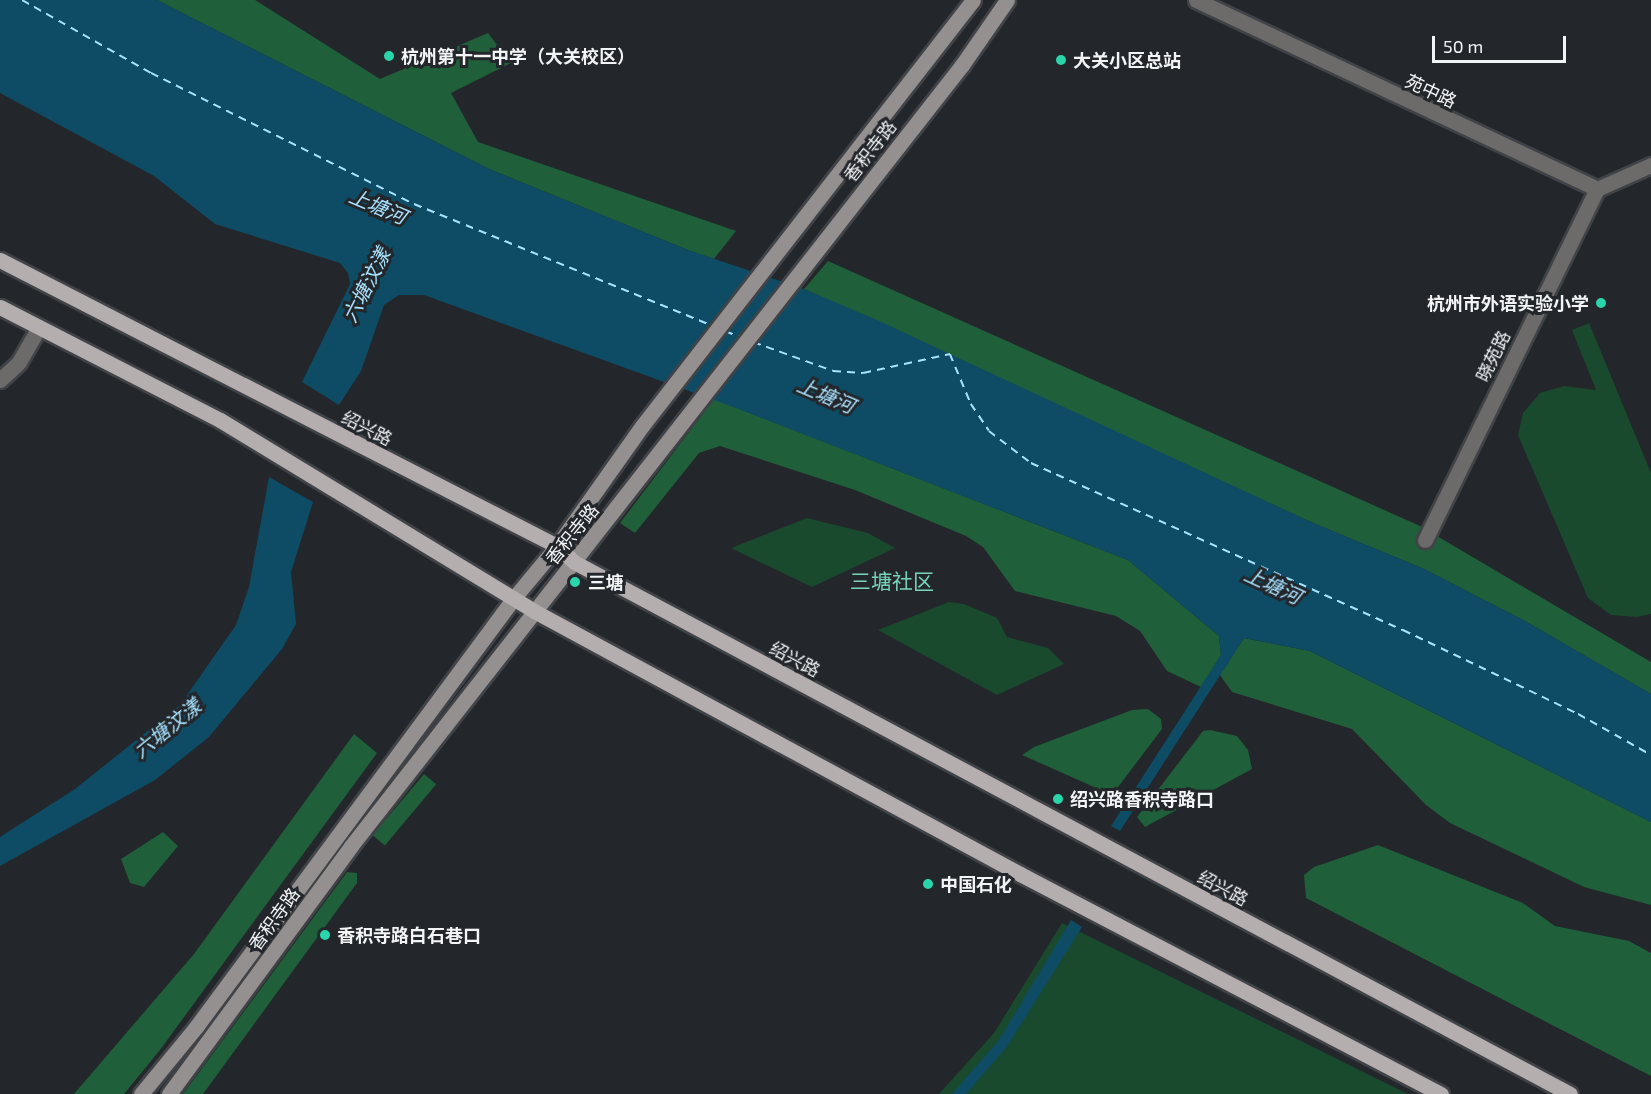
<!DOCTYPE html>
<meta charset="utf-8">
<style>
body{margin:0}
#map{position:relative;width:1651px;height:1094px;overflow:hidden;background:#23262a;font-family:"Exo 2","Noto Sans SC",sans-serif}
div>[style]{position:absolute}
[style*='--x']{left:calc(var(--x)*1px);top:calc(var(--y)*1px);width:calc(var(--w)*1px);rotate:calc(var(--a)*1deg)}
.green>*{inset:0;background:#1a4a2d}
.forest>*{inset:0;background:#1f5f39;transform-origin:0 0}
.water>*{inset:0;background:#0d4c64}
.ferry>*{height:1.5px;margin-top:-0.75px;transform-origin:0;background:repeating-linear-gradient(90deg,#a7e2ff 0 8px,transparent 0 14px)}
.roads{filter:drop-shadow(2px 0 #404347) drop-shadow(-2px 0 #404347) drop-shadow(0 2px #404347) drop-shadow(0 -2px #404347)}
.street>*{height:15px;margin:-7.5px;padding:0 7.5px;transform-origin:7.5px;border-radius:7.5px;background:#6d6a6a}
.secondary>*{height:15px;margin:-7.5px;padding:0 7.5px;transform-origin:7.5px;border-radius:7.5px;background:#959090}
.primary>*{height:15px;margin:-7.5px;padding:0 7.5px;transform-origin:7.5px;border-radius:7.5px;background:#b4aeae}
.dots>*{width:16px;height:16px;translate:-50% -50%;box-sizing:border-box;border:3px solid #23262a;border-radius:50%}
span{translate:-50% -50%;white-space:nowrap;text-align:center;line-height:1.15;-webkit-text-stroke:6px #23262a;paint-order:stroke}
.poi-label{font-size:18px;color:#f2f4f6;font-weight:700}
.left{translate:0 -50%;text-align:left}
.right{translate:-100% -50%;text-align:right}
.street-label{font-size:18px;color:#f2f4f6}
.water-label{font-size:20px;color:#a7e2ff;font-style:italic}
.quarter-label{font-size:21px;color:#76d4b7}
.scale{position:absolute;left:1432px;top:36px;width:134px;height:27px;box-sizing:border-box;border:3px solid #f2f4f6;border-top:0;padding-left:8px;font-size:18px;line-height:21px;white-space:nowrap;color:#f2f4f6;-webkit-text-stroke:4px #23262a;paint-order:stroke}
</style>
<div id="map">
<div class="green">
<i style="clip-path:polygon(1589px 323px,1651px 473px,1651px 614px,1637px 617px,1611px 615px,1588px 598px,1518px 435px,1523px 413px,1540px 393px,1564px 386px,1596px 390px,1572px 330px)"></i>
<i style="clip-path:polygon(807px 518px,868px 533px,895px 548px,812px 587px,731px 548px)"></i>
<i style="clip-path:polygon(949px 602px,964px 604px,997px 618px,1007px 637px,1048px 648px,1064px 664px,997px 695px,878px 630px)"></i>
<i style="clip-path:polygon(1062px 923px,1408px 1094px,939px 1094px,994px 1033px)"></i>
</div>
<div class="forest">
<i style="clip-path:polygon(157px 0,255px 0,380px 79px,488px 33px,511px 63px,451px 93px,478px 142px,736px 231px,714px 259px,688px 250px,489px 169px)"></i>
<i style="clip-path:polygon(828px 261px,1420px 526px,1651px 662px,1651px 694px,1523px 620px,1424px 569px,1313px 523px,804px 289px)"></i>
<i style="clip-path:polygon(714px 399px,1128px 560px,1219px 636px,1221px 655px,1201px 687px,1167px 671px,1140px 631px,1116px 616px,1015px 591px,983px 547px,966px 536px,855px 490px,720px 446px,699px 453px,635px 533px,620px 523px)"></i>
<i style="clip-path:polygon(1244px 638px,1310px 651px,1651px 822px,1651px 905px,1584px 887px,1450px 823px,1426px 805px,1352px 729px,1232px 692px,1220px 675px)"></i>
<i style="clip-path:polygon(1148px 709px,1161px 719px,1162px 729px,1112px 795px,1022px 755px,1034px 747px,1132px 710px)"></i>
<i style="clip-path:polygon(1210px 730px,1237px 736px,1248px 750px,1252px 769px,1145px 827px,1137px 817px,1203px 731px)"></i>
<i style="clip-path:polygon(354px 734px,377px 753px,160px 1050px,124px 1094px,74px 1094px,194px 954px)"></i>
<i style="left:424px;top:774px;width:16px;height:80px;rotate:40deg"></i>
<i style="clip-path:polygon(163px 832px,178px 846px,144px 887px,130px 883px,121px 859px)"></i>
<i style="clip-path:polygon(1378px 845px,1523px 903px,1555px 926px,1629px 941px,1651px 953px,1651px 1076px,1306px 898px,1304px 875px,1314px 867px)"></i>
<i style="clip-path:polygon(347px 872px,357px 873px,357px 883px,203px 1094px,183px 1094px)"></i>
</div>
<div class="water">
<i style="clip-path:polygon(0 0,157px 0,489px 169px,688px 250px,804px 289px,877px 320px,1313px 523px,1424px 569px,1523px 620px,1651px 694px,1651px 822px,1310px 651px,1244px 638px,1120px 831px,1111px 826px,1221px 655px,1219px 636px,1128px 560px,736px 408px,424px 295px,399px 295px,384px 305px,361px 371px,339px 405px,302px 382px,350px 284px,348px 273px,340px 263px,215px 224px,154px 176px,0 93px)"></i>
<i style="clip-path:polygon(269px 477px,313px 502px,291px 572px,296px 624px,282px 649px,209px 737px,155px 780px,0 866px,0 837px,75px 789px,180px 705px,236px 625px,249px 587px)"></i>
<i style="clip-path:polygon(1071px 920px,1082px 927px,1006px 1048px,966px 1094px,952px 1094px,999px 1040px)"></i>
</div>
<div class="ferry">
<i style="--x:22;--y:0;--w:148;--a:29.5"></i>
<i style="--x:151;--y:73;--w:294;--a:26.5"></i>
<i style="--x:414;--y:204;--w:323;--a:22.2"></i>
<i style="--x:725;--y:331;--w:16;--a:22"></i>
<i style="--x:753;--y:342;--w:85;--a:19.9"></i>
<i style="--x:833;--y:371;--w:30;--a:4"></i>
<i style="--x:863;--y:373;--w:89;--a:-12.3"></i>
<i style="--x:950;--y:354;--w:54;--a:67.2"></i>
<i style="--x:971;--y:404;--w:32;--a:56"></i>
<i style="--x:989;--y:431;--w:53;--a:37.3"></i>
<i style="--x:1031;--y:463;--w:408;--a:24.2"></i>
<i style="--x:1403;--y:630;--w:194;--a:25.6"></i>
<i style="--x:1578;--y:714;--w:84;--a:29.3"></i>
</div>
<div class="roads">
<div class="street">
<i style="--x:1196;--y:0;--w:443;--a:25.2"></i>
<i style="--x:1597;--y:189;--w:59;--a:-24"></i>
<i style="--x:0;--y:380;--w:26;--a:-43"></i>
<i style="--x:19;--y:362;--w:39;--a:-60"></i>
<i style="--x:1425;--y:540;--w:391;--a:-63.9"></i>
</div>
<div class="secondary">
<i style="--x:141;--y:1094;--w:87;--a:-50.6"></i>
<i style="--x:196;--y:1027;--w:533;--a:-53.47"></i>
<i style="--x:513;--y:599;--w:69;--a:-50.3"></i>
<i style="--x:557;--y:546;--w:147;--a:-54.7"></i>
<i style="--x:642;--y:426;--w:539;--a:-52.15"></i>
<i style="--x:169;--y:1094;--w:308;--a:-53.7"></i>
<i style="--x:351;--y:846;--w:992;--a:-51.96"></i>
<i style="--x:962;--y:65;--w:79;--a:-55.3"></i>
</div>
<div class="primary">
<i style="--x:0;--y:260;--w:626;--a:27.18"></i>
<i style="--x:557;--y:546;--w:23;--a:43"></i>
<i style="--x:574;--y:562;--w:1129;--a:28.11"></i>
<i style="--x:0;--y:307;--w:247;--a:27.2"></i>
<i style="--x:220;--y:420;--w:368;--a:31.3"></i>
<i style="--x:534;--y:611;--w:553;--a:28.42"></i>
<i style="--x:1020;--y:874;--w:475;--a:27.6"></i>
</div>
</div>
<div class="dots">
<i style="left:389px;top:56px;background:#2ad5ac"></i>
<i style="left:1061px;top:60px;background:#2ad5ac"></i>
<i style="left:1601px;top:303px;background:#2ad5ac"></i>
<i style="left:575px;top:582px;background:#2ad5ac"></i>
<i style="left:1058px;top:799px;background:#2ad5ac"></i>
<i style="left:928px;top:884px;background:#2ad5ac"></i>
<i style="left:325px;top:935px;background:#2ad5ac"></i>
</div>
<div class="poi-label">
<span class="left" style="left:401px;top:56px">杭州第十一中学（大关校区）</span>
<span class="left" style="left:1073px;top:60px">大关小区总站</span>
<span class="right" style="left:1589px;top:303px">杭州市外语实验小学</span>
<span class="left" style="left:588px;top:582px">三塘</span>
<span class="left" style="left:1070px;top:799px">绍兴路香积寺路口</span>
<span class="left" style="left:940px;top:884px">中国石化</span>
<span class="left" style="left:337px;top:935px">香积寺路白石巷口</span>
</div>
<div class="street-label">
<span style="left:1431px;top:91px;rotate:25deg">苑中路</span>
<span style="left:870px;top:151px;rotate:-52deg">香积寺路</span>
<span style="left:1493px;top:356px;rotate:-64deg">晓苑路</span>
<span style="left:367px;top:428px;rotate:27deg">绍兴路</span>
<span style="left:572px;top:534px;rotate:-51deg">香积寺路</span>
<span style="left:795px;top:659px;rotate:28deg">绍兴路</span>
<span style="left:1223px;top:888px;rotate:28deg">绍兴路</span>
<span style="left:274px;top:919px;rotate:-54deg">香积寺路</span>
</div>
<div class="water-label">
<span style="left:378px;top:206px;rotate:23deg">上塘河</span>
<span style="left:366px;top:285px;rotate:-63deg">六塘汶漾</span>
<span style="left:826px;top:395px;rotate:23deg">上塘河</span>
<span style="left:1273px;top:585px;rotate:25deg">上塘河</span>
<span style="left:167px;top:728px;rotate:-39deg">六塘汶漾</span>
</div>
<div class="quarter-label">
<span style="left:892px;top:581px">三塘社区</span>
</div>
<div class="scale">50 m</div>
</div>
